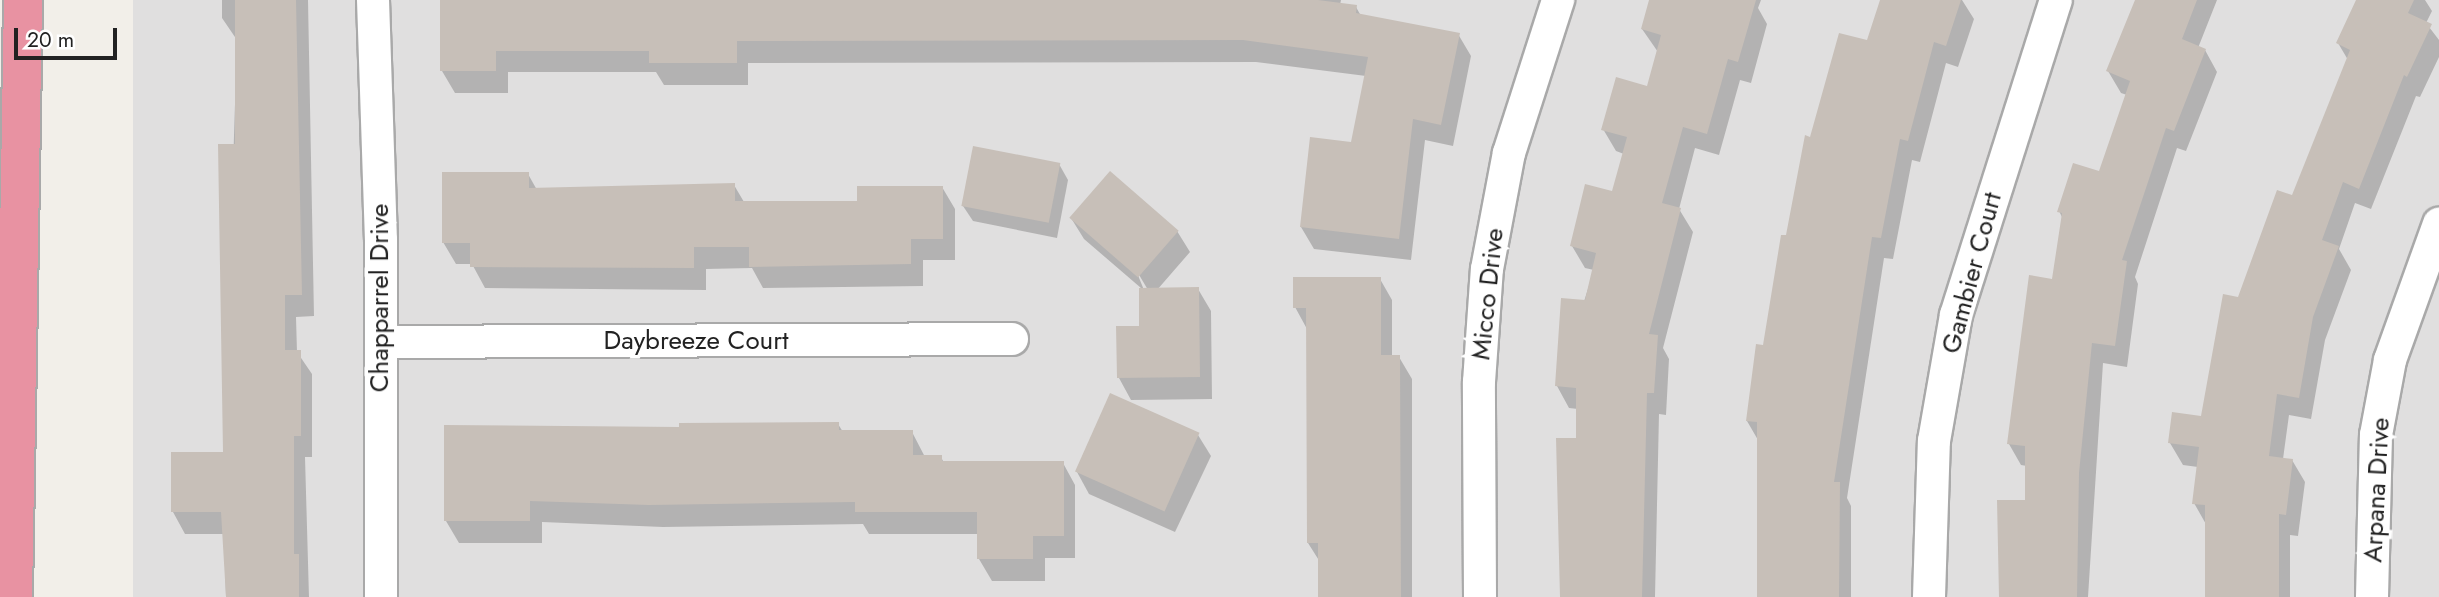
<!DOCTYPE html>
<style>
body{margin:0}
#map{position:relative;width:2439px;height:597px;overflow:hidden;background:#f2efe9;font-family:Jost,sans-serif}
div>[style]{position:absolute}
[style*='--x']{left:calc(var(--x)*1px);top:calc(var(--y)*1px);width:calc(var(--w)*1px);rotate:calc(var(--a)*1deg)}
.residential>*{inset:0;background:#e0dfdf;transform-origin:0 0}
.shadow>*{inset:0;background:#0003}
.building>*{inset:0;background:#c7bfb8;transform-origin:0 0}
.roads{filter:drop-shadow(2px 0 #a9a9a9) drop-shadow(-2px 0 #a9a9a9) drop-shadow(0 2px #a9a9a9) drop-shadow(0 -2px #a9a9a9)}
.street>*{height:32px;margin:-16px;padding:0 16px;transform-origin:16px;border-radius:16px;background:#fff}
.highway>*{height:38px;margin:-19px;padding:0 19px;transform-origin:19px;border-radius:19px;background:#e892a2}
span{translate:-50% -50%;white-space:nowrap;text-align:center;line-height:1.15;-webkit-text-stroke:7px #fff;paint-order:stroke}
.street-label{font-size:26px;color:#222}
.scale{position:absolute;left:14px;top:28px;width:103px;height:32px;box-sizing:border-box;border:4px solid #222;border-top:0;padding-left:9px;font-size:21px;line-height:24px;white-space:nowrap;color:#222;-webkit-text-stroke:5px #fff;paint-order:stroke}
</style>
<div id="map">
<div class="residential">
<i style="left:133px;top:0;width:2306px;height:597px"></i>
</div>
<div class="shadow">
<i style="clip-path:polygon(222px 0,308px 0,314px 316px,296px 317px,297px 352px,312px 374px,312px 457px,305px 457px,309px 597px,226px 597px,224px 534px,185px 534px,173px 512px,224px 454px,237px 40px,222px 18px)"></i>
<i style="clip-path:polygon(442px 0,1341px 0,1340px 5px,1356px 7px,1361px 16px,1458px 34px,1471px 56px,1453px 146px,1425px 140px,1411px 260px,1314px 249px,1301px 227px,1352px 144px,1366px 76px,1256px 62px,748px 63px,748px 85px,664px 85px,656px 72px,508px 72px,508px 93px,455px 93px,442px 71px)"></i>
<i style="clip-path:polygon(1650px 0,1761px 0,1758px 8px,1767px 24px,1751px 83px,1740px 80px,1719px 155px,1695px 148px,1679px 209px,1693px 232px,1663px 348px,1669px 359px,1666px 415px,1659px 414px,1655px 597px,1560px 597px,1562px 506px,1578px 440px,1578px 409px,1569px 408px,1557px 386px,1594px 270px,1585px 268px,1572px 246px,1614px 193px,1624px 154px,1616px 151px,1603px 129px,1648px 88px,1658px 52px,1642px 29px)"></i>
<i style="clip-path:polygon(1882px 0,1962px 0,1974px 19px,1958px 67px,1946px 63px,1920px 162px,1912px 160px,1893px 259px,1884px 258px,1847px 498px,1851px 506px,1851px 597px,1758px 597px,1758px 440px,1747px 421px,1812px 139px,1868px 43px)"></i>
<i style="clip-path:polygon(2137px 0,2217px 0,2198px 48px,2205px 50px,2217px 72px,2186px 151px,2177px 148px,2135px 277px,2138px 284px,2127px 367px,2103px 363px,2088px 597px,2000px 597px,2027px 501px,2027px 466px,2021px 465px,2009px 444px,2054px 281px,2063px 219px,2059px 211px,2100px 173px,2127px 95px,2121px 93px,2108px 71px)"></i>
<i style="clip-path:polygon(2358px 0,2425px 0,2432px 11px,2426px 23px,2439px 40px,2439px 57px,2420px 97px,2416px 96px,2371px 209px,2355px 203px,2339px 249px,2351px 270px,2325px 340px,2311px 419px,2289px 415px,2283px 459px,2292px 460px,2305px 482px,2298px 536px,2290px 535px,2290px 597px,2207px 597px,2207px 526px,2194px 503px,2198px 467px,2183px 465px,2170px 443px,2203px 418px,2239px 299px,2293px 197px,2348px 60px,2338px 43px)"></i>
<i style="clip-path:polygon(1059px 164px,1068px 180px,1057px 238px,973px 221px,963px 206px)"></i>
<i style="clip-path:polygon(528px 174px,537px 190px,734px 185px,744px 202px,859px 202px,942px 187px,955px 209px,955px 260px,923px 260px,923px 286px,763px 288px,752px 268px,706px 269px,706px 290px,485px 288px,472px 264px,456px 264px,443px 242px)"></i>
<i style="clip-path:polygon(evenodd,1071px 218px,1177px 231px,1190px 252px,1157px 290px,1198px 289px,1211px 311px,1212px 399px,1131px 400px,1119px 378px,1141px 328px,1141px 288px,1084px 239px,1071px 218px,1135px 268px,1148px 290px,1144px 290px,1135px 268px)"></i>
<i style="clip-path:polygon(1380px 279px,1392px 300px,1392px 357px,1399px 357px,1412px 379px,1412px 597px,1320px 597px,1320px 562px,1308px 543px,1307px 329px,1295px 307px)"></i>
<i style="clip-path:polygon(838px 424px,843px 432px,912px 432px,925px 457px,941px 457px,944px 463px,1063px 463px,1075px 485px,1075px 558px,1045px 558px,1045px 581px,992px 581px,979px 559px,979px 534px,869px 534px,863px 524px,663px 527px,542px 522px,542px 543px,459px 543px,446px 521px,681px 429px)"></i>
<i style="clip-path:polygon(1198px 435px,1211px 456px,1175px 532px,1089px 494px,1077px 472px)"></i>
</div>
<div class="building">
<i style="clip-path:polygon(235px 0,296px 0,302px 295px,285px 295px,285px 350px,301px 350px,301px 436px,294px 436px,294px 554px,299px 554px,299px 597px,226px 597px,221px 512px,171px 512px,171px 452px,223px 452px,218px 144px,235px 144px)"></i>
<i style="clip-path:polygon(440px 0,1318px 0,1357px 5px,1356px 13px,1460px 33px,1441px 125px,1413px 119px,1399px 239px,1300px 227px,1310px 137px,1351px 142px,1368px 57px,1243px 40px,737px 41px,737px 63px,649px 63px,649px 51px,496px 51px,496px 71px,440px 71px)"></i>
<i style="clip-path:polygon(1649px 0,1756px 0,1738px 62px,1728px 59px,1707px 134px,1683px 127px,1662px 203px,1681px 208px,1649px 334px,1658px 335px,1654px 393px,1647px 393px,1642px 597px,1560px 597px,1556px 438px,1576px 438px,1576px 388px,1555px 386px,1561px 298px,1585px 300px,1596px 253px,1570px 246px,1585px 184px,1612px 191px,1627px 137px,1601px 130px,1616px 77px,1647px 86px,1661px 35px,1641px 29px)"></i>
<i style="clip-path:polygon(1880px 0,1961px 0,1946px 46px,1934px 42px,1908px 141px,1900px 139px,1881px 238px,1872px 237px,1834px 482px,1840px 482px,1839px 597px,1757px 597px,1757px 422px,1746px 421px,1756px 344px,1763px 345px,1781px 235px,1786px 235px,1805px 135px,1810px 137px,1839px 33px,1867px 40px)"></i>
<i style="clip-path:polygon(2135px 0,2197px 0,2182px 39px,2206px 49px,2174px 131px,2166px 128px,2122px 260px,2127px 261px,2115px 346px,2092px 343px,2079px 473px,2077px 597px,1999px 597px,1997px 500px,2025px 500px,2025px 446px,2007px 444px,2029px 275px,2052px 279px,2062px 213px,2057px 212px,2073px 163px,2099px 171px,2130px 81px,2106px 71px)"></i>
<i style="clip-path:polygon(2356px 0,2414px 0,2408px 13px,2432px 24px,2407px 77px,2404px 75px,2359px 189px,2343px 182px,2322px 240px,2339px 246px,2313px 317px,2299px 398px,2277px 394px,2269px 456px,2293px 459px,2286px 515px,2279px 514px,2279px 597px,2205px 597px,2205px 505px,2192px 504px,2199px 447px,2168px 443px,2172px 412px,2201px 416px,2223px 294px,2238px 297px,2277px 190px,2292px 195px,2350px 50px,2336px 43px)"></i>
<i style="left:973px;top:146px;width:89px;height:61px;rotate:11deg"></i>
<i style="left:1110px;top:171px;width:91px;height:62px;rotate:41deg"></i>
<i style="clip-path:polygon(442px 172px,529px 172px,529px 188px,735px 183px,735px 201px,857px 201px,857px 186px,943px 186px,943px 239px,911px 239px,911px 264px,749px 267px,749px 247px,694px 247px,694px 268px,470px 267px,470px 243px,442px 243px)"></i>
<i style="clip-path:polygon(1293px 277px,1381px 277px,1381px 355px,1400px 355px,1401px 597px,1318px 597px,1318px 543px,1307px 543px,1306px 308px,1293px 308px)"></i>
<i style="clip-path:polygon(1199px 287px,1200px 377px,1117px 378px,1116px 326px,1139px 326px,1139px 288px)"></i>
<i style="left:1110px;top:393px;width:98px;height:86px;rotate:24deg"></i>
<i style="clip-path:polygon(839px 422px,839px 430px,913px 430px,913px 455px,942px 455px,942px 461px,1064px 461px,1064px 536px,1033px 536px,1033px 559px,977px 559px,977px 512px,855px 512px,855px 502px,649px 505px,530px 501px,530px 521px,444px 521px,444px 425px,679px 427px,679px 423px)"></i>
</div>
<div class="roads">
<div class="street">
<i style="--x:373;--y:0;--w:240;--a:88.1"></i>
<i style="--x:381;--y:240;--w:357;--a:90"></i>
<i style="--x:381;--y:342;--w:631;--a:-0.27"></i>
<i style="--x:1480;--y:597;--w:215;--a:-90.3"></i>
<i style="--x:1479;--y:382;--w:113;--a:-86"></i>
<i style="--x:1487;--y:269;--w:118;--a:-79.3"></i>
<i style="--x:1509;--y:153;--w:161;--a:-72.2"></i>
<i style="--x:1929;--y:597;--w:156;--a:-88.2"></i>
<i style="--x:1934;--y:441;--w:128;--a:-80.1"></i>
<i style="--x:1956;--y:315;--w:330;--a:-72.4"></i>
<i style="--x:2372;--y:597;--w:162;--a:-88.6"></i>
<i style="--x:2376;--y:435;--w:76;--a:-79.4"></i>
<i style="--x:2390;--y:360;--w:145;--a:-70.2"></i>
</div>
<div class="highway">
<i style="--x:13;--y:597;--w:597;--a:-89.04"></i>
</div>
</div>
<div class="street-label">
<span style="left:1972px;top:273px;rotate:-75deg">Gambier Court</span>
<span style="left:1488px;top:294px;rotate:-84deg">Micco Drive</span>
<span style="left:380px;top:298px;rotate:-90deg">Chapparrel Drive</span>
<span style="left:696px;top:341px">Daybreeze Court</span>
<span style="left:2377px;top:490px;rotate:-87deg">Arpana Drive</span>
</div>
<div class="scale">20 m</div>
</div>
